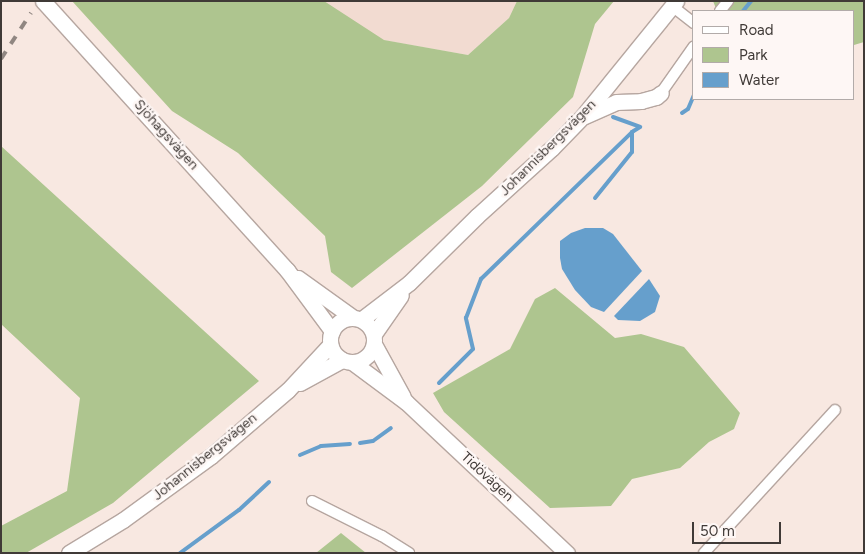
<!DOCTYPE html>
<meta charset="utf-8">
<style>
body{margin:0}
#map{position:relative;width:865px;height:554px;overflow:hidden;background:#f8e8e1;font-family:Figtree,sans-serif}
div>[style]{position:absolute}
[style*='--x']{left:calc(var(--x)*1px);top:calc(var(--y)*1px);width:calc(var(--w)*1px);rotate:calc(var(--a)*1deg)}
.built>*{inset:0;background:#f2dbd1}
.green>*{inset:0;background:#aec58f}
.water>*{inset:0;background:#669fcc}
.stream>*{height:4px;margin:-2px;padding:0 2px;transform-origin:2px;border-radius:2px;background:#669fcc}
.roads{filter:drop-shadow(1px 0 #b6a6a0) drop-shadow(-1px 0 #b6a6a0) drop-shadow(0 1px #b6a6a0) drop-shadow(0 -1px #b6a6a0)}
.street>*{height:10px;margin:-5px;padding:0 5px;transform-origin:5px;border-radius:5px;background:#fff}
.secondary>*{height:15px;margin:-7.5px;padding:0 7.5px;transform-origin:7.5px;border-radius:7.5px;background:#fff}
.secondary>.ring{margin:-7.5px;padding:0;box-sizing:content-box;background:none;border:15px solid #fff;border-radius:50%}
.rail>*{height:4px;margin-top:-2px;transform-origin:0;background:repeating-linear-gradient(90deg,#908681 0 9px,transparent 0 18px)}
span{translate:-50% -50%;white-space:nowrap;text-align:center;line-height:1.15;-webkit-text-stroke:5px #fef7f5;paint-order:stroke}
.street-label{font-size:14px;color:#403a37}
.frame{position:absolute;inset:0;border:2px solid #403a37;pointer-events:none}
.legend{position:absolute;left:692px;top:10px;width:162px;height:90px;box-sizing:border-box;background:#fef7f5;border:1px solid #b2aba9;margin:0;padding:6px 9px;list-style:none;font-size:15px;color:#403a37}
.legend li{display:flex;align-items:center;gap:10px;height:25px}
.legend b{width:25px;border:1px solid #b2aba9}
.scale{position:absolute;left:692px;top:522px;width:89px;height:22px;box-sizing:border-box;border:2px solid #403a37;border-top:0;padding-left:6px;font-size:15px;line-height:18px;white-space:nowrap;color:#403a37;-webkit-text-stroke:4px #fef7f5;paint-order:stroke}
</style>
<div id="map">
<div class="built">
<i style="clip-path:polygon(312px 1px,517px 1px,509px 18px,468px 55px,383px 40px)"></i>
</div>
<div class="green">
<i style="clip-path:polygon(72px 1px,324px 1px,384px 40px,468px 55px,509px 18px,517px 1px,614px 1px,595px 24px,573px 97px,482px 186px,352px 288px,331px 272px,325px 236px,238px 153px,172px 111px)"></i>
<i style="clip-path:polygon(713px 1px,864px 1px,864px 42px,854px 45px,854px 11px,717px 11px)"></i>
<i style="clip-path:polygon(1px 146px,259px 381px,113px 503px,26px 553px,1px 553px,1px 526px,67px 491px,80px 398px,1px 324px)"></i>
<i style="clip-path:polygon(555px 288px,615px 338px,641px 334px,684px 347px,740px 413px,734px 429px,709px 442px,680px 468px,632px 479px,611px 506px,550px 508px,444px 412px,433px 393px,510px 349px,535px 299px)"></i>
<i style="clip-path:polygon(341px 533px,366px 553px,316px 553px)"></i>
</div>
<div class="water">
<i style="clip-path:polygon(585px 228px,603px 228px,613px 234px,642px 271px,604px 312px,591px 307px,575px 290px,562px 269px,560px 258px,560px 241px,571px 233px)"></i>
<i style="clip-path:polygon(649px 279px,660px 296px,655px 312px,640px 321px,618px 320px,614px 316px)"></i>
</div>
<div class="stream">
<i style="--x:743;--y:11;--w:13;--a:-51"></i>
<i style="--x:682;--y:113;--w:7;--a:-34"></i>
<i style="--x:688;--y:109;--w:15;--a:-67"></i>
<i style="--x:613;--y:117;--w:29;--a:20"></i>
<i style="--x:595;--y:198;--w:59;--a:-51.2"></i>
<i style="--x:632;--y:152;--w:20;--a:-90"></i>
<i style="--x:439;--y:383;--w:48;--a:-45"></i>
<i style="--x:473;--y:349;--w:32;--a:-103"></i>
<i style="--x:466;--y:318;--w:42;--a:-69"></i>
<i style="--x:481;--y:279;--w:211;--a:-44.2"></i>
<i style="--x:632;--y:132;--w:9;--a:-32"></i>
<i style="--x:360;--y:443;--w:13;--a:-9"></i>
<i style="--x:373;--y:441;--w:22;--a:-36"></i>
<i style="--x:300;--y:455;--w:23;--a:-23"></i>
<i style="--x:321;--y:446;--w:29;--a:-4"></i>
<i style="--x:180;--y:553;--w:73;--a:-36.1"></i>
<i style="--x:239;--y:510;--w:41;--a:-43"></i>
</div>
<div class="roads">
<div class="street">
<i style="--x:672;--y:6;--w:28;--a:38"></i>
<i style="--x:720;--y:11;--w:13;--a:-51"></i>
<i style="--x:661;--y:93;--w:57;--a:-54.9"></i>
<i style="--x:312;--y:501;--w:78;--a:26.6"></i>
<i style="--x:382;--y:536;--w:32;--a:32"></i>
<i style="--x:704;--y:553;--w:194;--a:-47.5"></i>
</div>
<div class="secondary">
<i style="--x:43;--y:1;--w:363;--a:47.8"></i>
<i style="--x:287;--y:270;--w:76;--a:53.6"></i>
<i style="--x:585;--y:116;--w:34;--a:-24"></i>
<i style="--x:616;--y:102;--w:25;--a:-2"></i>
<i style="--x:641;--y:101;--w:16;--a:-15"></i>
<i style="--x:656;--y:97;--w:6;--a:-39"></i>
<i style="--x:298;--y:278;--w:67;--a:35.8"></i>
<i class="ring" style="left:330px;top:318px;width:29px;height:29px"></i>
<i style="--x:362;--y:319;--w:59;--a:-37.5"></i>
<i style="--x:409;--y:283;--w:95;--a:-44.6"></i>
<i style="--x:477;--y:216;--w:101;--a:-42.2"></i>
<i style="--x:552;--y:148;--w:45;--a:-45.9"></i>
<i style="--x:583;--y:116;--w:148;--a:-51"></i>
<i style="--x:374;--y:334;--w:47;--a:-55.3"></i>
<i style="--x:374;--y:344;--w:60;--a:61.3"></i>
<i style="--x:352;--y:362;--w:67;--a:36.5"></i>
<i style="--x:406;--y:402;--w:221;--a:43.2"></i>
<i style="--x:300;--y:383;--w:48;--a:-28.7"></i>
<i style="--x:69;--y:553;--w:63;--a:-31.4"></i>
<i style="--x:123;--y:520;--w:109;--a:-36"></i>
<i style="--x:211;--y:456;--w:101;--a:-40.6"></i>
<i style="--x:288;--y:390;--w:62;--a:-47"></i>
</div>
</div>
<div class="rail">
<i style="--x:1;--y:59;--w:55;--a:-56.9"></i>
</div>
<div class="street-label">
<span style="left:166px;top:135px;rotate:48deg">Sjöhagsvägen</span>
<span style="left:548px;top:148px;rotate:-45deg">Johannisbergsvägen</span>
<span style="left:205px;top:457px;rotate:-39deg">Johannisbergsvägen</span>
<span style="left:487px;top:477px;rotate:43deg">Tidövägen</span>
</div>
<div class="frame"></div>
<ul class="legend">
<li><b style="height:6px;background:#fff"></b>Road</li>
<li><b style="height:14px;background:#aec58f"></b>Park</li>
<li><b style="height:14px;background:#669fcc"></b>Water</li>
</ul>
<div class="scale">50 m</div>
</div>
